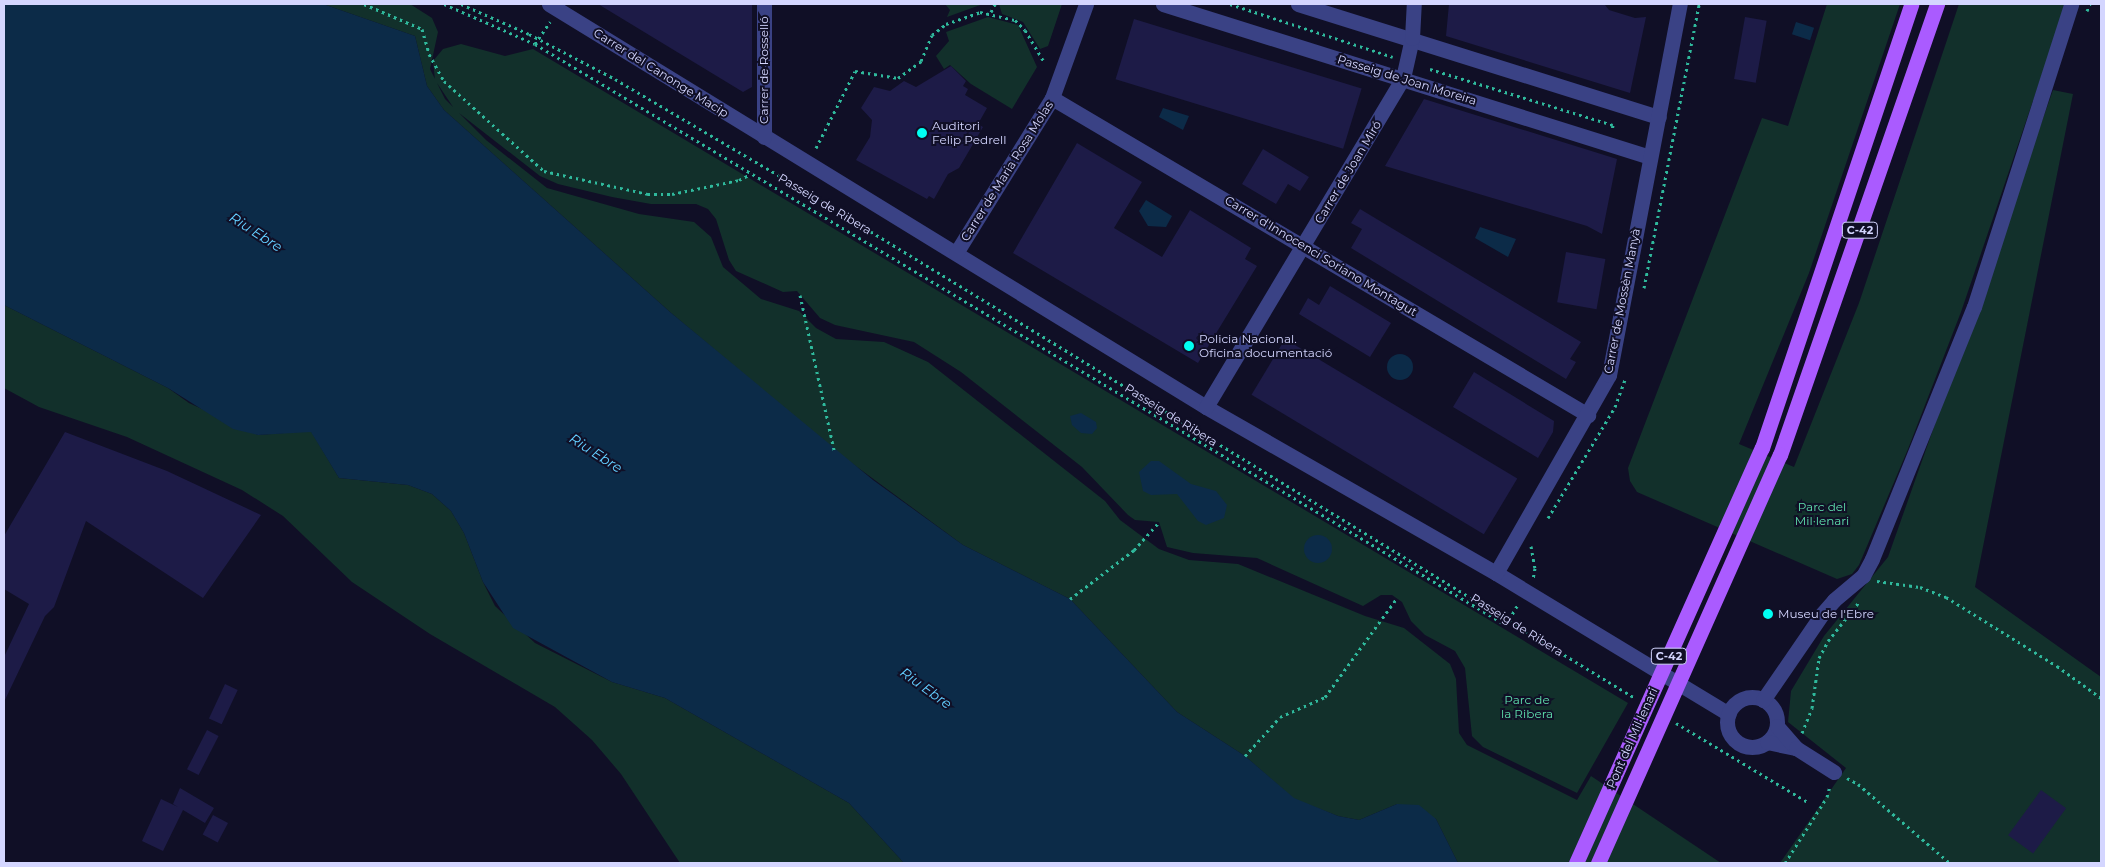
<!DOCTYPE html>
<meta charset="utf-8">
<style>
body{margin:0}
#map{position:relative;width:2105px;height:867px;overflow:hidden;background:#100f26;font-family:Montserrat,sans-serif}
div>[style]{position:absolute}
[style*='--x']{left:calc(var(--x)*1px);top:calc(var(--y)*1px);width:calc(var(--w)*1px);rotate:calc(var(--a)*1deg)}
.green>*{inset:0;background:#12302b}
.water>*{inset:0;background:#0c2b48;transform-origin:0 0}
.round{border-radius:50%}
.building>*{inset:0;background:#1d1b47;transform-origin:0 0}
.path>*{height:3px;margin-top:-1.5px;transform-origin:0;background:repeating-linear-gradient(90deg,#2fb99c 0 2.5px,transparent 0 6.5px)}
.minor>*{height:15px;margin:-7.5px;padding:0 7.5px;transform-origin:7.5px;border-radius:7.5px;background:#3a4285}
.minor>.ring{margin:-7.5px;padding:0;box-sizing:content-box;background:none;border:15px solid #3a4285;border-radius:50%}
.major>*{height:15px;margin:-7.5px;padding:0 7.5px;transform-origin:7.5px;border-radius:7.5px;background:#aa5bff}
.major-bridge>*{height:15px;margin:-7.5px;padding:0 7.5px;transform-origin:7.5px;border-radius:7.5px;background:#aa5bff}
.dots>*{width:14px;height:14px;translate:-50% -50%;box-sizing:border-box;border:2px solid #100f26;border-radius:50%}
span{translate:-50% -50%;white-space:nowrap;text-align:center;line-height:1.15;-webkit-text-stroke:4px #100f26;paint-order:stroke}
.shield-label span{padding:1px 4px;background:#100f26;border:1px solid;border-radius:4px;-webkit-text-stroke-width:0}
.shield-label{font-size:11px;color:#d4d6ff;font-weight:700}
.street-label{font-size:12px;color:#d4d6ff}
.poi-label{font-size:12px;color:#d4d6ff}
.left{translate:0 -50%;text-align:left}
.park-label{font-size:12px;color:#5fe0ad}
.water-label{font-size:14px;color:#62ceff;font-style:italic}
.frame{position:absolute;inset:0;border:5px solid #d4d6ff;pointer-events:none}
</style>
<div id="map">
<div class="green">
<i style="clip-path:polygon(323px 4px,410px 4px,432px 18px,438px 32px,430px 69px,445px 99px,453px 107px,435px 80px,433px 61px,443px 49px,461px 44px,505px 56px,533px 49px,1628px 703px,1577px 793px,1483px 747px,1472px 736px,1465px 668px,1455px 651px,1425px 635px,1411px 621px,1402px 602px,1392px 595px,1381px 595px,1363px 606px,1257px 558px,1193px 553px,1167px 547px,1159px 522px,1135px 520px,1128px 515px,1082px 467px,961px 372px,914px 342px,835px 325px,820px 318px,797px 291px,783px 292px,736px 271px,729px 260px,716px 219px,708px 209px,696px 204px,651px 204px,612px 197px,558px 184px,540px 176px,459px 113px,486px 140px,547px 188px,639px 214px,694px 222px,711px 237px,723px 267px,761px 299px,799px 311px,816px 328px,836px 339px,884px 342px,928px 362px,1105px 501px,1120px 520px,1159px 549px,1189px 560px,1238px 564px,1365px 616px,1404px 628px,1450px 664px,1456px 679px,1459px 733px,1467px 745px,1577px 800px,1591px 776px,1721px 863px,1458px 863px,1436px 819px,1397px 804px,1359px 820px,1338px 816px,1294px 799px,1245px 756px,1177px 712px,1070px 599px,963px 545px,834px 450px,670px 312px,444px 110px,427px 86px,415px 36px)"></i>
<i style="clip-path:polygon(945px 4px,983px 4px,947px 17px,950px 10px)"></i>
<i style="clip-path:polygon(999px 4px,1062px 4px,1048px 46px,1040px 49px,1023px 22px,1002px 14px)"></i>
<i style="clip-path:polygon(1827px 4px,1900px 4px,1809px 273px,1739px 444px,1794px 467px,1859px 303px,1959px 4px,2066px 4px,1961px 312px,1908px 449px,1859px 565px,1852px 574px,1837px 579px,1637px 492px,1630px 481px,1628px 468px,1762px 118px,1788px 126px)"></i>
<i style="clip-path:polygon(988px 17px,1018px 25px,1037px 67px,1012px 109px,971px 84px,950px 65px,944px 69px,936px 56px,949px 41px,946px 32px)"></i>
<i style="clip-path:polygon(2053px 90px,2073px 94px,1975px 587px,2101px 677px,2101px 863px,1780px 863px,1846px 768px,1788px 722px,1791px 691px,1824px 636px,1888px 557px)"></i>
<i style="clip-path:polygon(4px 305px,168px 388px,189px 403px,258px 435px,311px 431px,339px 478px,408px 485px,432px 494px,451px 511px,464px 533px,483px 582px,495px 606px,535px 643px,612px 682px,665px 698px,849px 803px,904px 863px,680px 863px,621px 774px,592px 740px,555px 707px,430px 634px,352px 582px,283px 516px,242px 490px,127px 437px,39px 407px,4px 388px)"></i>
</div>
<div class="water">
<i style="clip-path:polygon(4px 4px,323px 4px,415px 36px,427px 86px,444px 110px,670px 312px,873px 480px,963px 545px,1070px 599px,1177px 712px,1245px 756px,1294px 798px,1338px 816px,1359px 820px,1397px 804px,1419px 805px,1436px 819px,1458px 863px,904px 863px,849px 803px,665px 698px,612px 682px,513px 628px,483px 582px,464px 533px,451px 511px,432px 494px,408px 485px,339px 478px,311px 432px,258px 435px,233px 429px,168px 388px,4px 305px)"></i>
<i style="left:1796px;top:22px;width:19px;height:13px;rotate:18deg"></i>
<i style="clip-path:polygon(1163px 108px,1189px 116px,1183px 130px,1159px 117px)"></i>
<i style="clip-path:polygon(1146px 200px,1172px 216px,1166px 227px,1148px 226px,1139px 211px)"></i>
<i style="clip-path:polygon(1480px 227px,1516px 239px,1508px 257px,1475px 238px)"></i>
<i class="round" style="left:1387px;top:354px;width:26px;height:26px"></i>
<i style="clip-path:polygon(1081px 413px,1096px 422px,1097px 428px,1092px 434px,1081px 433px,1072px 425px,1070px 416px)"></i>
<i style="clip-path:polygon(1151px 461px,1159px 461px,1191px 484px,1216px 491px,1227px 505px,1224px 518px,1206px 525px,1198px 521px,1177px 494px,1151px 495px,1143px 491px,1139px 472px)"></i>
<i class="round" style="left:1304px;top:535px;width:28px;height:28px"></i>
</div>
<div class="building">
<i style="clip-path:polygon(598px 4px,752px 4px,752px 87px,743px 92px)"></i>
<i style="clip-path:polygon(1449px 4px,1590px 4px,1605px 5px,1609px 10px,1635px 18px,1646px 17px,1630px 93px,1446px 36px)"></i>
<i style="left:1745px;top:17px;width:22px;height:63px;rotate:10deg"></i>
<i style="left:1134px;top:19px;width:238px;height:63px;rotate:17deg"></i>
<i style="clip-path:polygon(951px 66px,966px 81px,963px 86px,968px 89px,965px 95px,987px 108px,978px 124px,983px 127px,959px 168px,948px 174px,934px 199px,929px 196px,927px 199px,856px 160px,870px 137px,872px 120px,861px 108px,874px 87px,890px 91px,904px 81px,916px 87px)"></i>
<i style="clip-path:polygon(1424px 99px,1617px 159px,1602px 234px,1587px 226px,1385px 166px)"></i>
<i style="clip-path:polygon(1077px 143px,1142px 182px,1114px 228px,1162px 257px,1190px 210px,1251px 248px,1245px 259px,1257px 266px,1198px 363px,1013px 253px)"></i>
<i style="clip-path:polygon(1263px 149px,1309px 177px,1300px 191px,1288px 184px,1276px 204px,1242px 184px)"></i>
<i style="clip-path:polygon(1360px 209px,1581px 342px,1570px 359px,1576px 362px,1566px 379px,1351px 248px,1362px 229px,1351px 223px)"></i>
<i style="left:1566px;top:252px;width:40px;height:51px;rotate:10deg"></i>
<i style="clip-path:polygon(1330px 286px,1391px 323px,1370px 357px,1299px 314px,1308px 298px,1319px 305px)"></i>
<i style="left:1285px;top:339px;width:271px;height:65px;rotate:31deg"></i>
<i style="clip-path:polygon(1474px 372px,1554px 421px,1553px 432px,1538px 458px,1453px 407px)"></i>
<i style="clip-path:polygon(65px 432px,167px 471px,261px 515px,203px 598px,86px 521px,54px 607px,45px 616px,4px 702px,4px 657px,29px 604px,4px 589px,4px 536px)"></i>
<i style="left:225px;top:684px;width:14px;height:38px;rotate:25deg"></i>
<i style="left:207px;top:730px;width:13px;height:44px;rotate:27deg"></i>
<i style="clip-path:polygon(180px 788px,214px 808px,205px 823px,183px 810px,163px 851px,142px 841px,161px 799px,178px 807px,173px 804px)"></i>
<i style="left:2041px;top:790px;width:31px;height:56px;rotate:36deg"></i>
<i style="left:213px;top:815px;width:17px;height:22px;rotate:28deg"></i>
</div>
<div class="path">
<i style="--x:364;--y:4;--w:63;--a:23.3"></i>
<i style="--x:422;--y:29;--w:26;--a:74"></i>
<i style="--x:429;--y:54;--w:31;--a:61"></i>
<i style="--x:444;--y:81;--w:135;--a:42"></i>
<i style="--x:544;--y:171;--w:107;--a:12.5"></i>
<i style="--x:648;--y:194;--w:24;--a:0"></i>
<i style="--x:672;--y:194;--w:68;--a:-11.8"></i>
<i style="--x:739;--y:180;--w:13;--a:-27"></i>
<i style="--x:444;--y:4;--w:99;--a:23.7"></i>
<i style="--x:535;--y:44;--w:1132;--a:30.89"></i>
<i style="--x:1506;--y:625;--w:24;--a:-60"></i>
<i style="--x:461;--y:4;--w:74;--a:23.8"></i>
<i style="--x:529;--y:34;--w:97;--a:27.6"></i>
<i style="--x:615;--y:79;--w:207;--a:30.5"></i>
<i style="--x:793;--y:184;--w:986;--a:31.4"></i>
<i style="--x:1230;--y:4;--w:171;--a:18"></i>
<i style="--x:2087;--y:11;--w:8;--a:-67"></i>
<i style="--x:991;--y:12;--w:9;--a:-63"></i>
<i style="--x:535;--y:44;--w:27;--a:-56"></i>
<i style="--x:1430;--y:69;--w:191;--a:17"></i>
<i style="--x:1613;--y:125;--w:5;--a:101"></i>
<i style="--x:816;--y:148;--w:86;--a:-63.1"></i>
<i style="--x:855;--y:71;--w:44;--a:9.2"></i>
<i style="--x:898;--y:78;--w:29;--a:-36"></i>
<i style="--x:921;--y:61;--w:28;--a:-67"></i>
<i style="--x:932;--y:35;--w:18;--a:-38"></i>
<i style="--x:946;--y:24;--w:36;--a:-19"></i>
<i style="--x:980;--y:12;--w:36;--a:13"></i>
<i style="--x:1015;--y:20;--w:14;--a:45"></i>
<i style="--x:1025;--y:30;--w:37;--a:59"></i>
<i style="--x:1644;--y:288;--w:289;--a:-79"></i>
<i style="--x:800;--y:295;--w:159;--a:77.6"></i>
<i style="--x:1548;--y:518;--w:130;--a:-58.9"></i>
<i style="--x:1615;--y:407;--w:32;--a:-70"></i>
<i style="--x:1531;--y:546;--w:22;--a:80"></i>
<i style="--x:1535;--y:568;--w:11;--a:100"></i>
<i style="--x:1877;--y:581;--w:43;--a:7.9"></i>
<i style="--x:1920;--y:587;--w:28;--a:21"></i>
<i style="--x:1946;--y:597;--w:131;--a:31.9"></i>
<i style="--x:2057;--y:666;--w:54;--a:36"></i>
<i style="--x:1070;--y:599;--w:81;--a:-37.4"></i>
<i style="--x:1134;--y:550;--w:38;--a:-48"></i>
<i style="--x:1676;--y:723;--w:155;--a:31"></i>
<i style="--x:1802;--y:733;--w:27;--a:-68"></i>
<i style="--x:1812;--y:708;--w:50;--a:-82"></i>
<i style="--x:1819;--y:658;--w:19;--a:-62"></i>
<i style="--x:1828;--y:641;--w:50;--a:-51.5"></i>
<i style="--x:1245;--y:756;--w:52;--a:-48.1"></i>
<i style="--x:1280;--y:717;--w:49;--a:-24"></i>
<i style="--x:1325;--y:697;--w:122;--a:-54"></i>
<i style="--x:1847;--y:778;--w:13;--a:29"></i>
<i style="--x:1858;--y:784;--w:121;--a:40.7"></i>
<i style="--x:1785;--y:863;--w:78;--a:-57.5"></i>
<i style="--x:1827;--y:797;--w:11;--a:-75"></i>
</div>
<div class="minor">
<i style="--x:549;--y:4;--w:771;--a:31.52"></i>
<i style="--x:1206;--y:407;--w:334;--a:29.8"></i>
<i style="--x:1496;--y:573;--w:272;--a:31.2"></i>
<i style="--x:1163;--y:4;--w:510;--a:17.44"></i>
<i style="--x:1298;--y:4;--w:378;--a:17.4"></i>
<i style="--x:1052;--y:98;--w:623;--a:30.6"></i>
<i style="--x:764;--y:137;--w:133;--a:-90"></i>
<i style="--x:956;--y:253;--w:182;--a:-58.2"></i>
<i style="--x:1052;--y:98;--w:100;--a:-70.1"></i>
<i style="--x:1206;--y:407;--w:383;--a:-59.1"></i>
<i style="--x:1403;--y:78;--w:41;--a:-77.3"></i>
<i style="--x:1412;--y:38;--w:34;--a:-87"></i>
<i style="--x:1496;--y:573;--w:228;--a:-60.3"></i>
<i style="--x:1609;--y:375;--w:378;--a:-79.2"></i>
<i class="ring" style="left:1727px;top:697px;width:35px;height:35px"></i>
<i style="--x:1763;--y:700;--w:104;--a:-55.5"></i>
<i style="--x:1822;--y:614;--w:18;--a:-49"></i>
<i style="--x:1834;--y:600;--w:38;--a:-40"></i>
<i style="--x:1863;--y:576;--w:19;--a:-62"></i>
<i style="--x:1872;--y:559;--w:272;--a:-68"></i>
<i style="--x:1974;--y:307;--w:318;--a:-72.2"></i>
<i style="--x:1767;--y:742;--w:30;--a:12"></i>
<i style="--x:1796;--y:748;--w:29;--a:-131"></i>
<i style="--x:1796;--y:748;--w:45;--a:32.3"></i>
</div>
<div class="major">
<i style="--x:1762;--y:448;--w:468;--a:-71.4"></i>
<i style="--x:1780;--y:455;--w:478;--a:-70.8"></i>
</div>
<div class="major-bridge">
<i style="--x:1576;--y:863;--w:455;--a:-65.9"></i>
<i style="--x:1598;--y:863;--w:447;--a:-66"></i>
</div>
<div class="dots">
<i style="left:922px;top:133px;background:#00fff3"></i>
<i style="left:1189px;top:346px;background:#00fff3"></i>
<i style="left:1768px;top:614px;background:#00fff3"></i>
</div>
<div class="shield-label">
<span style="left:1860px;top:230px">C-42</span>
<span style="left:1669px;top:656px">C-42</span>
</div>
<div class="street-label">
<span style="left:764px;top:70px;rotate:-90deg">Carrer de Rosselló</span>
<span style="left:661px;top:73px;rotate:32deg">Carrer del Canonge Macip</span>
<span style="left:1407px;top:80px;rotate:17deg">Passeig de Joan Moreira</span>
<span style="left:1007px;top:171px;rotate:-58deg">Carrer de Maria Rosa Molas</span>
<span style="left:1348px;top:172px;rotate:-59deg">Carrer de Joan Miró</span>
<span style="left:825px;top:204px;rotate:31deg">Passeig de Ribera</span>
<span style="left:1321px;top:256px;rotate:31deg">Carrer d'Innocenci Soriano Montagut</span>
<span style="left:1622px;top:301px;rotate:-79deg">Carrer de Mossèn Manyà</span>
<span style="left:1171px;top:415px;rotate:32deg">Passeig de Ribera</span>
<span style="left:1517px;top:625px;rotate:32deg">Passeig de Ribera</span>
<span style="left:1632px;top:738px;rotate:-66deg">Pont del Mil·lenari</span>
</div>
<div class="poi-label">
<span class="left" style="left:932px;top:133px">Auditori<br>Felip Pedrell</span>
<span class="left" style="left:1199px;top:346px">Policia Nacional.<br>Oficina documentació</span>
<span class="left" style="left:1778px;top:614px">Museu de l'Ebre</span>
</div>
<div class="park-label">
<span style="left:1822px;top:514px">Parc del<br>Mil·lenari</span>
<span style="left:1527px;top:707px">Parc de<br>la Ribera</span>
</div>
<div class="water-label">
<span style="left:256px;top:232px;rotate:33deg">Riu Ebre</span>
<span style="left:596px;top:453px;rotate:33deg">Riu Ebre</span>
<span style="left:926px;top:688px;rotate:36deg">Riu Ebre</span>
</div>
<div class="frame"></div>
</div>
